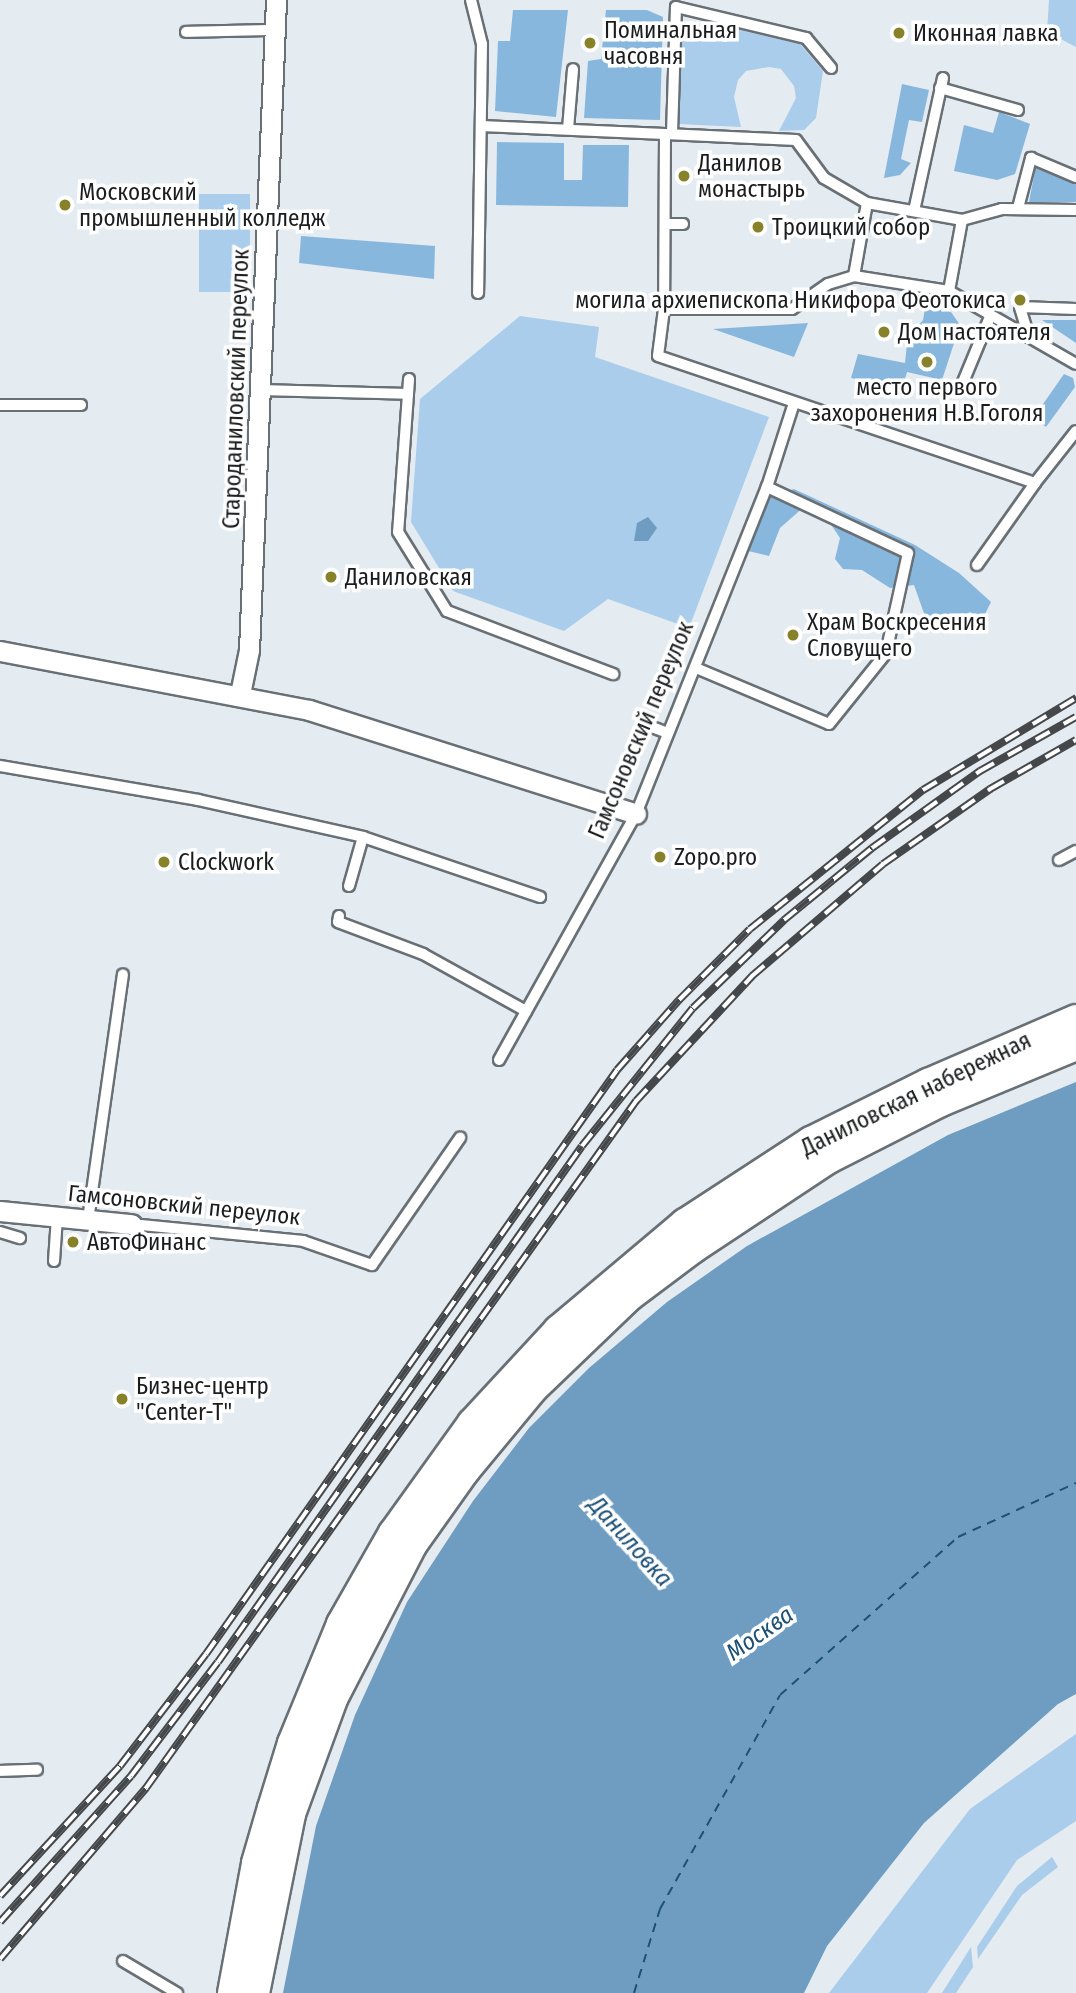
<!DOCTYPE html>
<meta charset="utf-8">
<style>
body{margin:0}
#map{position:relative;width:1076px;height:1993px;overflow:hidden;background:#e4ebf1;font-family:"Fira Sans Condensed",sans-serif}
div>[style]{position:absolute}
[style*='--x']{left:calc(var(--x)*1px);top:calc(var(--y)*1px);width:calc(var(--w)*1px);rotate:calc(var(--a)*1deg)}
.green>*{inset:0;background:#a9cdeb;transform-origin:0 0}
.forest>*{inset:0;background:#88b7de}
.water>*{inset:0;background:#6f9dc2}
.ferry>*{height:2px;margin-top:-1px;transform-origin:0;background:repeating-linear-gradient(90deg,#1c5076 0 9px,transparent 0 16px)}
.roads{filter:drop-shadow(2px 0 #697075) drop-shadow(-2px 0 #697075) drop-shadow(0 2px #697075) drop-shadow(0 -2px #697075)}
.service>*{height:10px;margin:-5px;padding:0 5px;transform-origin:5px;border-radius:5px;background:#fff}
.minor>*{height:19px;margin:-9.5px;padding:0 9.5px;transform-origin:9.5px;border-radius:9.5px;background:#fff}
.secondary>*{height:28px;margin:-14px;padding:0 14px;transform-origin:14px;border-radius:14px;background:#fff}
.rail>*{height:8px;margin-top:-4px;transform-origin:0;background:repeating-linear-gradient(90deg,#fff 0 16px,#45484b 0 32px);box-sizing:border-box;border-block:2px solid #45484b}
.dots>*{width:19px;height:19px;translate:-50% -50%;box-sizing:border-box;border:4px solid #fff;border-radius:50%}
span{translate:-50% -50%;white-space:nowrap;text-align:center;line-height:1.15;-webkit-text-stroke:7px #fff;paint-order:stroke}
.poi-label{font-size:23px;color:#1a1c1e}
.left{translate:0 -50%;text-align:left}
.right{translate:-100% -50%;text-align:right}
.street-label{font-size:23px;color:#1a1c1e}
.water-label{font-size:24px;color:#1c5076;font-style:italic}
</style>
<div id="map">
<div class="green">
<i style="clip-path:polygon(1049px 0,1076px 0,1076px 47px,1047px 32px)"></i>
<i style="clip-path:polygon(719px 25px,800px 44px,823px 71px,816px 118px,804px 130px,779px 131px,796px 98px,794px 86px,781px 69px,769px 67px,746px 71px,738px 80px,734px 97px,741px 127px,678px 124px,680px 39px,716px 42px)"></i>
<i style="left:199px;top:194px;width:51px;height:98px"></i>
<i style="clip-path:polygon(520px 316px,599px 327px,595px 357px,769px 417px,689px 628px,608px 599px,564px 631px,453px 591px,411px 522px,420px 399px)"></i>
<i style="clip-path:polygon(1076px 1734px,1076px 1821px,1017px 1860px,927px 1993px,829px 1993px,970px 1809px)"></i>
<i style="clip-path:polygon(1052px 1857px,1058px 1867px,1022px 1895px,978px 1959px,977px 1947px,1017px 1886px)"></i>
<i style="clip-path:polygon(971px 1947px,973px 1967px,956px 1993px,942px 1993px)"></i>
</div>
<div class="forest">
<i style="clip-path:polygon(513px 10px,568px 10px,556px 117px,495px 111px,498px 41px,510px 41px)"></i>
<i style="clip-path:polygon(606px 10px,647px 10px,663px 17px,660px 120px,584px 118px,588px 61px,601px 59px)"></i>
<i style="clip-path:polygon(902px 84px,929px 90px,922px 122px,909px 120px,901px 159px,911px 163px,900px 175px,884px 178px)"></i>
<i style="clip-path:polygon(999px 112px,1030px 124px,1015px 174px,997px 180px,954px 171px,964px 125px,993px 133px)"></i>
<i style="clip-path:polygon(497px 142px,564px 143px,564px 180px,582px 180px,583px 145px,629px 145px,628px 207px,496px 205px)"></i>
<i style="clip-path:polygon(1036px 165px,1076px 181px,1076px 202px,1029px 202px)"></i>
<i style="clip-path:polygon(301px 236px,435px 246px,434px 279px,299px 263px)"></i>
<i style="clip-path:polygon(926px 303px,951px 312px,960px 325px,942px 380px,907px 372px,902px 389px,851px 378px,858px 354px,905px 363px,909px 324px,917px 327px,923px 320px)"></i>
<i style="clip-path:polygon(1042px 320px,1076px 320px,1076px 343px)"></i>
<i style="clip-path:polygon(808px 323px,794px 357px,713px 329px)"></i>
<i style="clip-path:polygon(1064px 374px,1073px 378px,1075px 387px,1046px 427px,1034px 417px)"></i>
<i style="clip-path:polygon(794px 489px,915px 545px,959px 573px,991px 602px,982px 620px,970px 612px,955px 621px,926px 619px,914px 585px,890px 588px,862px 570px,843px 569px,835px 559px,840px 538px,828px 520px,805px 506px,780px 528px,769px 556px,748px 551px,769px 496px)"></i>
</div>
<div class="water">
<i style="clip-path:polygon(648px 517px,657px 528px,648px 541px,634px 541px,637px 523px)"></i>
<i style="clip-path:polygon(1076px 1082px,1076px 1694px,1058px 1704px,924px 1823px,827px 1946px,804px 1993px,283px 1993px,316px 1826px,355px 1715px,407px 1602px,473px 1501px,529px 1428px,589px 1368px,667px 1302px,747px 1246px,948px 1135px)"></i>
</div>
<div class="ferry">
<i style="--x:634;--y:1993;--w:88;--a:-72.8"></i>
<i style="--x:660;--y:1909;--w:245;--a:-60.7"></i>
<i style="--x:780;--y:1695;--w:238;--a:-41.6"></i>
<i style="--x:958;--y:1537;--w:130;--a:-24.6"></i>
</div>
<div class="roads">
<div class="service">
<i style="--x:471;--y:0;--w:45;--a:76"></i>
<i style="--x:482;--y:44;--w:249;--a:90.9"></i>
<i style="--x:186;--y:32;--w:89;--a:-1.3"></i>
<i style="--x:940;--y:88;--w:81;--a:15.8"></i>
<i style="--x:481;--y:126;--w:184;--a:2.5"></i>
<i style="--x:568;--y:129;--w:60;--a:-85.2"></i>
<i style="--x:672;--y:134;--w:127;--a:-88.2"></i>
<i style="--x:676;--y:7;--w:134;--a:13.4"></i>
<i style="--x:806;--y:38;--w:39;--a:50"></i>
<i style="--x:867;--y:203;--w:50;--a:-149.8"></i>
<i style="--x:824;--y:178;--w:47;--a:-126.4"></i>
<i style="--x:796;--y:140;--w:131;--a:-177.4"></i>
<i style="--x:665;--y:134;--w:175;--a:90.3"></i>
<i style="--x:664;--y:309;--w:47;--a:97.3"></i>
<i style="--x:658;--y:356;--w:398;--a:18.6"></i>
<i style="--x:1035;--y:483;--w:66;--a:-51.7"></i>
<i style="--x:1018;--y:208;--w:52;--a:-75.4"></i>
<i style="--x:1031;--y:158;--w:49;--a:22.9"></i>
<i style="--x:914;--y:211;--w:136;--a:-77.7"></i>
<i style="--x:962;--y:220;--w:41;--a:-15.4"></i>
<i style="--x:1002;--y:209;--w:74;--a:0.8"></i>
<i style="--x:665;--y:224;--w:18;--a:0"></i>
<i style="--x:854;--y:276;--w:74;--a:-79.9"></i>
<i style="--x:867;--y:203;--w:97;--a:10.1"></i>
<i style="--x:962;--y:220;--w:72;--a:100.4"></i>
<i style="--x:664;--y:309;--w:128;--a:0"></i>
<i style="--x:792;--y:309;--w:44;--a:-34.8"></i>
<i style="--x:828;--y:284;--w:27;--a:-17"></i>
<i style="--x:854;--y:276;--w:96;--a:9"></i>
<i style="--x:949;--y:291;--w:146;--a:29.9"></i>
<i style="--x:1029;--y:337;--w:31;--a:-107"></i>
<i style="--x:1020;--y:307;--w:56;--a:2"></i>
<i style="--x:961;--y:387;--w:76;--a:-67.5"></i>
<i style="--x:260;--y:390;--w:148;--a:1.5"></i>
<i style="--x:408;--y:394;--w:138;--a:94.1"></i>
<i style="--x:398;--y:532;--w:93;--a:58.2"></i>
<i style="--x:447;--y:611;--w:178;--a:20.8"></i>
<i style="--x:408;--y:394;--w:15;--a:-86"></i>
<i style="--x:0;--y:405;--w:81;--a:0"></i>
<i style="--x:977;--y:565;--w:100;--a:-54.7"></i>
<i style="--x:696;--y:668;--w:144;--a:22.8"></i>
<i style="--x:829;--y:724;--w:91;--a:-51.2"></i>
<i style="--x:886;--y:653;--w:102;--a:-77.6"></i>
<i style="--x:908;--y:553;--w:156;--a:-154.9"></i>
<i style="--x:652;--y:727;--w:17;--a:21"></i>
<i style="--x:0;--y:766;--w:201;--a:9.7"></i>
<i style="--x:198;--y:800;--w:169;--a:12.6"></i>
<i style="--x:363;--y:837;--w:187;--a:18.7"></i>
<i style="--x:1059;--y:860;--w:19;--a:-28"></i>
<i style="--x:349;--y:886;--w:51;--a:-74.1"></i>
<i style="--x:339;--y:916;--w:6;--a:99"></i>
<i style="--x:338;--y:922;--w:91;--a:20.6"></i>
<i style="--x:423;--y:954;--w:118;--a:29"></i>
<i style="--x:499;--y:1060;--w:282;--a:-60.9"></i>
<i style="--x:636;--y:814;--w:352;--a:-68.2"></i>
<i style="--x:767;--y:487;--w:88;--a:-72.2"></i>
<i style="--x:88;--y:1220;--w:248;--a:-81.9"></i>
<i style="--x:131;--y:1224;--w:173;--a:5.6"></i>
<i style="--x:303;--y:1241;--w:73;--a:19.2"></i>
<i style="--x:372;--y:1265;--w:155;--a:-55.3"></i>
<i style="--x:0;--y:1232;--w:21;--a:17"></i>
<i style="--x:54;--y:1261;--w:44;--a:-86.1"></i>
<i style="--x:0;--y:1771;--w:37;--a:-2"></i>
<i style="--x:123;--y:1961;--w:63;--a:30.7"></i>
</div>
<div class="minor">
<i style="--x:0;--y:651;--w:315;--a:10.8"></i>
<i style="--x:309;--y:710;--w:343;--a:17.6"></i>
<i style="--x:240;--y:694;--w:45;--a:-78.4"></i>
<i style="--x:249;--y:650;--w:651;--a:-87.62"></i>
<i style="--x:0;--y:1211;--w:132;--a:5.7"></i>
</div>
<div class="secondary">
<i style="--x:232;--y:1993;--w:132;--a:-79.5"></i>
<i style="--x:256;--y:1863;--w:57;--a:-73.8"></i>
<i style="--x:272;--y:1808;--w:68;--a:-72.9"></i>
<i style="--x:292;--y:1743;--w:129;--a:-67.6"></i>
<i style="--x:341;--y:1624;--w:105;--a:-60.3"></i>
<i style="--x:393;--y:1533;--w:135;--a:-54.3"></i>
<i style="--x:472;--y:1423;--w:127;--a:-47.2"></i>
<i style="--x:558;--y:1330;--w:166;--a:-40.1"></i>
<i style="--x:685;--y:1223;--w:150;--a:-33.1"></i>
<i style="--x:811;--y:1141;--w:131;--a:-26.4"></i>
<i style="--x:928;--y:1083;--w:161;--a:-23.4"></i>
<i style="--x:255;--y:1993;--w:183;--a:-78.6"></i>
<i style="--x:291;--y:1814;--w:122;--a:-69.9"></i>
<i style="--x:333;--y:1699;--w:174;--a:-62.7"></i>
<i style="--x:413;--y:1544;--w:90;--a:-54.5"></i>
<i style="--x:465;--y:1471;--w:107;--a:-50.3"></i>
<i style="--x:533;--y:1389;--w:134;--a:-43.8"></i>
<i style="--x:630;--y:1296;--w:80;--a:-36.9"></i>
<i style="--x:694;--y:1248;--w:159;--a:-33.5"></i>
<i style="--x:827;--y:1160;--w:128;--a:-27"></i>
<i style="--x:941;--y:1102;--w:146;--a:-22.5"></i>
</div>
</div>
<div class="rail">
<i style="--x:0;--y:1896;--w:177;--a:-47.3"></i>
<i style="--x:120;--y:1766;--w:141;--a:-52.5"></i>
<i style="--x:206;--y:1654;--w:714;--a:-54.86"></i>
<i style="--x:617;--y:1070;--w:94;--a:-48.5"></i>
<i style="--x:679;--y:1000;--w:100;--a:-45"></i>
<i style="--x:750;--y:929;--w:222;--a:-38.8"></i>
<i style="--x:923;--y:790;--w:179;--a:-31"></i>
<i style="--x:0;--y:1922;--w:196;--a:-48.1"></i>
<i style="--x:131;--y:1776;--w:143;--a:-52.7"></i>
<i style="--x:218;--y:1662;--w:631;--a:-54.8"></i>
<i style="--x:582;--y:1146;--w:177;--a:-51.2"></i>
<i style="--x:693;--y:1008;--w:127;--a:-44"></i>
<i style="--x:784;--y:920;--w:114;--a:-39.3"></i>
<i style="--x:872;--y:848;--w:133;--a:-35.5"></i>
<i style="--x:980;--y:771;--w:110;--a:-29.4"></i>
<i style="--x:0;--y:1959;--w:225;--a:-49.5"></i>
<i style="--x:146;--y:1788;--w:844;--a:-54.5"></i>
<i style="--x:636;--y:1101;--w:171;--a:-47.1"></i>
<i style="--x:752;--y:976;--w:172;--a:-40.5"></i>
<i style="--x:883;--y:864;--w:131;--a:-35"></i>
<i style="--x:990;--y:789;--w:99;--a:-29.7"></i>
</div>
<div class="dots">
<i style="left:899px;top:33px;background:#87822a"></i>
<i style="left:590px;top:43px;background:#87822a"></i>
<i style="left:684px;top:176px;background:#87822a"></i>
<i style="left:65px;top:205px;background:#87822a"></i>
<i style="left:758px;top:227px;background:#87822a"></i>
<i style="left:1020px;top:300px;background:#87822a"></i>
<i style="left:884px;top:332px;background:#87822a"></i>
<i style="left:927px;top:362px;background:#87822a"></i>
<i style="left:331px;top:577px;background:#87822a"></i>
<i style="left:793px;top:635px;background:#87822a"></i>
<i style="left:660px;top:857px;background:#87822a"></i>
<i style="left:164px;top:862px;background:#87822a"></i>
<i style="left:73px;top:1242px;background:#87822a"></i>
<i style="left:122px;top:1399px;background:#87822a"></i>
</div>
<div class="poi-label">
<span class="left" style="left:604px;top:43px">Поминальная<br>часовня</span>
<span class="left" style="left:913px;top:33px">Иконная лавка</span>
<span class="left" style="left:698px;top:176px">Данилов<br>монастырь</span>
<span class="left" style="left:79px;top:205px">Московский<br>промышленный колледж</span>
<span class="left" style="left:772px;top:227px">Троицкий собор</span>
<span class="right" style="left:1006px;top:300px">могила архиепископа Никифора Феотокиса</span>
<span class="left" style="left:898px;top:332px">Дом настоятеля</span>
<span style="left:927px;top:400px">место первого<br>захоронения Н.В.Гоголя</span>
<span class="left" style="left:345px;top:577px">Даниловская</span>
<span class="left" style="left:807px;top:635px">Храм Воскресения<br>Словущего</span>
<span class="left" style="left:674px;top:857px">Zopo.pro</span>
<span class="left" style="left:178px;top:862px">Clockwork</span>
<span class="left" style="left:87px;top:1242px">АвтоФинанс</span>
<span class="left" style="left:136px;top:1399px">Бизнес-центр<br>"Center-T"</span>
</div>
<div class="street-label">
<span style="left:236px;top:389px;rotate:-88deg">Староданиловский переулок</span>
<span style="left:641px;top:730px;rotate:-67deg">Гамсоновский переулок</span>
<span style="left:916px;top:1094px;rotate:-26deg">Даниловская набережная</span>
<span style="left:184px;top:1205px;rotate:6deg">Гамсоновский переулок</span>
</div>
<div class="water-label">
<span style="left:630px;top:1542px;rotate:48deg">Даниловка</span>
<span style="left:760px;top:1634px;rotate:-35deg">Москва</span>
</div>
</div>
